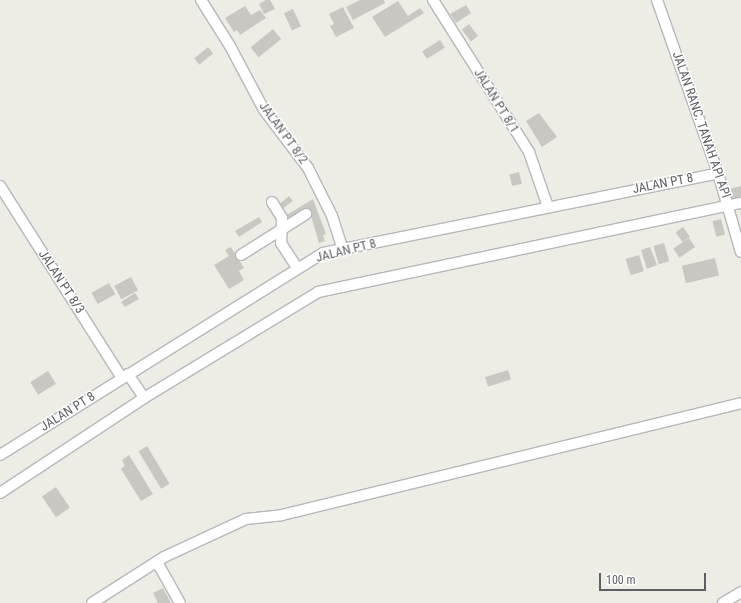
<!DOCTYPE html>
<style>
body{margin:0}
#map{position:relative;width:741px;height:603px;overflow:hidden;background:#eeede5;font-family:"Roboto Condensed",sans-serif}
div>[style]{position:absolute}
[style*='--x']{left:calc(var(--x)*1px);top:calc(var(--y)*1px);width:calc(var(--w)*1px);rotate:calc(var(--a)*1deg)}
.building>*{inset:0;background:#c9c7c2;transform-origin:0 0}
.roads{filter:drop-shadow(1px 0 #b5b7bb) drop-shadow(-1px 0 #b5b7bb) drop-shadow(0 1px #b5b7bb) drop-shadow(0 -1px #b5b7bb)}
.minor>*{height:10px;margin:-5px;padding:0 5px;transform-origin:5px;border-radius:5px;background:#fff}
span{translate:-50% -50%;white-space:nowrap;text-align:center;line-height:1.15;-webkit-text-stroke:3px #fff;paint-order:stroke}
.street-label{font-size:13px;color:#5d5f64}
.scale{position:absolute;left:599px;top:573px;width:107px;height:18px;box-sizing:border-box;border:2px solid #5d5f64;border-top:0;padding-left:5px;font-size:12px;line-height:14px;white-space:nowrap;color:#5d5f64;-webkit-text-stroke:3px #fff;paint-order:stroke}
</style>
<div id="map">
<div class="building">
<i style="clip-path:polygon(266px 0,270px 0,275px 9px,264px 14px,259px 4px)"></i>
<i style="clip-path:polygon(360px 0,384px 0,385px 3px,353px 20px,346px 7px)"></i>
<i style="clip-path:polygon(398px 1px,408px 16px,420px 8px,424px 13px,385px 37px,372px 17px)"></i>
<i style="clip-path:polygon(466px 5px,471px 13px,456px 23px,450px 14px)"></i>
<i style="clip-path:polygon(245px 6px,251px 15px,260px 10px,266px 18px,240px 35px,237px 30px,234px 32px,225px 18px)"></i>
<i style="clip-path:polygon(343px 7px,354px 28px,336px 37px,330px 26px,334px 24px,329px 14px)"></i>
<i style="left:293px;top:9px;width:19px;height:10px;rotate:65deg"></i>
<i style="left:469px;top:24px;width:15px;height:9px;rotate:53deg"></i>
<i style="left:273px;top:29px;width:13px;height:29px;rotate:51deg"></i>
<i style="left:440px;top:40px;width:9px;height:21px;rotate:58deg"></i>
<i style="left:208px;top:47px;width:8px;height:18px;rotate:50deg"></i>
<i style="clip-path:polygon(539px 113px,557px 137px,542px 147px,526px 121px)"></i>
<i style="left:519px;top:172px;width:12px;height:10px;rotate:76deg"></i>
<i style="clip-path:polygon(741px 186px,741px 198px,732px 200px,729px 189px)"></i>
<i style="left:289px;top:196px;width:6px;height:13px;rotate:51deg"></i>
<i style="clip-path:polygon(313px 199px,326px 234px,323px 235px,325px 241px,319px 243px,309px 209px,288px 222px,285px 216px)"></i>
<i style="clip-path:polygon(259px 217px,262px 222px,239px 237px,235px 231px)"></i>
<i style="left:721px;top:219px;width:16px;height:9px;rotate:75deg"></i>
<i style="left:683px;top:227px;width:12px;height:9px;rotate:55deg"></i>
<i style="left:689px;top:238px;width:11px;height:19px;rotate:56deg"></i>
<i style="left:664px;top:243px;width:19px;height:11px;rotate:74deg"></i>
<i style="clip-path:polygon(231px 247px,244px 268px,239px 271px,244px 280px,229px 289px,214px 265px,229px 256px,225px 250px)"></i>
<i style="clip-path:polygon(650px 247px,657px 265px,647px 269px,641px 250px)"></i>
<i style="left:639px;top:255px;width:17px;height:14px;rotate:73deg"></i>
<i style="left:715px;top:258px;width:18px;height:34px;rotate:77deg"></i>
<i style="left:131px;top:277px;width:15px;height:19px;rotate:62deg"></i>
<i style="left:109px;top:283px;width:13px;height:20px;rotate:61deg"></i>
<i style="clip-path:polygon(135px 293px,139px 299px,125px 307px,121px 302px)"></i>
<i style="left:508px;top:370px;width:10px;height:24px;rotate:73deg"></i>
<i style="left:48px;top:371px;width:15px;height:21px;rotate:58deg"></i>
<i style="left:147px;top:446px;width:44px;height:10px;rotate:59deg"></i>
<i style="clip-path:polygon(129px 455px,153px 494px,141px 501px,121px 469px,125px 466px,122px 460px)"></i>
<i style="left:56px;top:487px;width:25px;height:17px;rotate:56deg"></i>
<i style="clip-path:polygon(163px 588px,171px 603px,158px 603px,153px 593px)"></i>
</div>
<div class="roads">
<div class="minor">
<i style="--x:201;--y:0;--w:54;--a:57.8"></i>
<i style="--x:230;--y:46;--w:72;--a:62"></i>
<i style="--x:264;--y:110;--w:73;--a:52.8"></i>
<i style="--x:308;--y:168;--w:54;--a:63.4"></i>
<i style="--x:332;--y:216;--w:36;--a:72"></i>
<i style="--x:433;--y:0;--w:180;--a:57.7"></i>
<i style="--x:529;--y:152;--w:58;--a:70.9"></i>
<i style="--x:657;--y:0;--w:183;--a:70.6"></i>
<i style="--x:718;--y:173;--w:82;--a:73.8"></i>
<i style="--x:0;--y:186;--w:227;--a:57.6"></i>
<i style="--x:272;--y:202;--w:19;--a:58"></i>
<i style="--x:282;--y:218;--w:25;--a:92"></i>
<i style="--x:281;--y:243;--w:30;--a:57"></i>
<i style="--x:241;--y:255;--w:77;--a:-32.2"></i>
<i style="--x:128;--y:374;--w:29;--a:56"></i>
<i style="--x:0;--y:455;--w:381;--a:-32"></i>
<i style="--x:323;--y:253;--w:403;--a:-11.4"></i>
<i style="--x:0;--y:493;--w:173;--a:-33.4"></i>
<i style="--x:144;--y:398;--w:204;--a:-31.3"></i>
<i style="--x:318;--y:292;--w:432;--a:-11.9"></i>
<i style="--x:157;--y:562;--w:47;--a:60.7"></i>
<i style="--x:92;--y:603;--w:85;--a:-32.6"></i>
<i style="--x:164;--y:557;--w:90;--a:-24.9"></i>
<i style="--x:246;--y:519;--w:36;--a:-6"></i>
<i style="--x:282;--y:515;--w:472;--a:-13.7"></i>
<i style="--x:723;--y:603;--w:21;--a:-31"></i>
</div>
</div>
<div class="street-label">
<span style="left:496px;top:101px;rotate:58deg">JALAN PT 8/1</span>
<span style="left:701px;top:125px;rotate:71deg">JALAN RANC. TANAH API API</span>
<span style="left:283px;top:133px;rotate:54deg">JALAN PT 8/2</span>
<span style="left:663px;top:184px;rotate:-11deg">JALAN PT 8</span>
<span style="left:346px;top:251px;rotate:-14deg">JALAN PT 8</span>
<span style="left:61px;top:282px;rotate:57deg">JALAN PT 8/3</span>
<span style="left:68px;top:412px;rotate:-32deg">JALAN PT 8</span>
</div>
<div class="scale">100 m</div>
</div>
